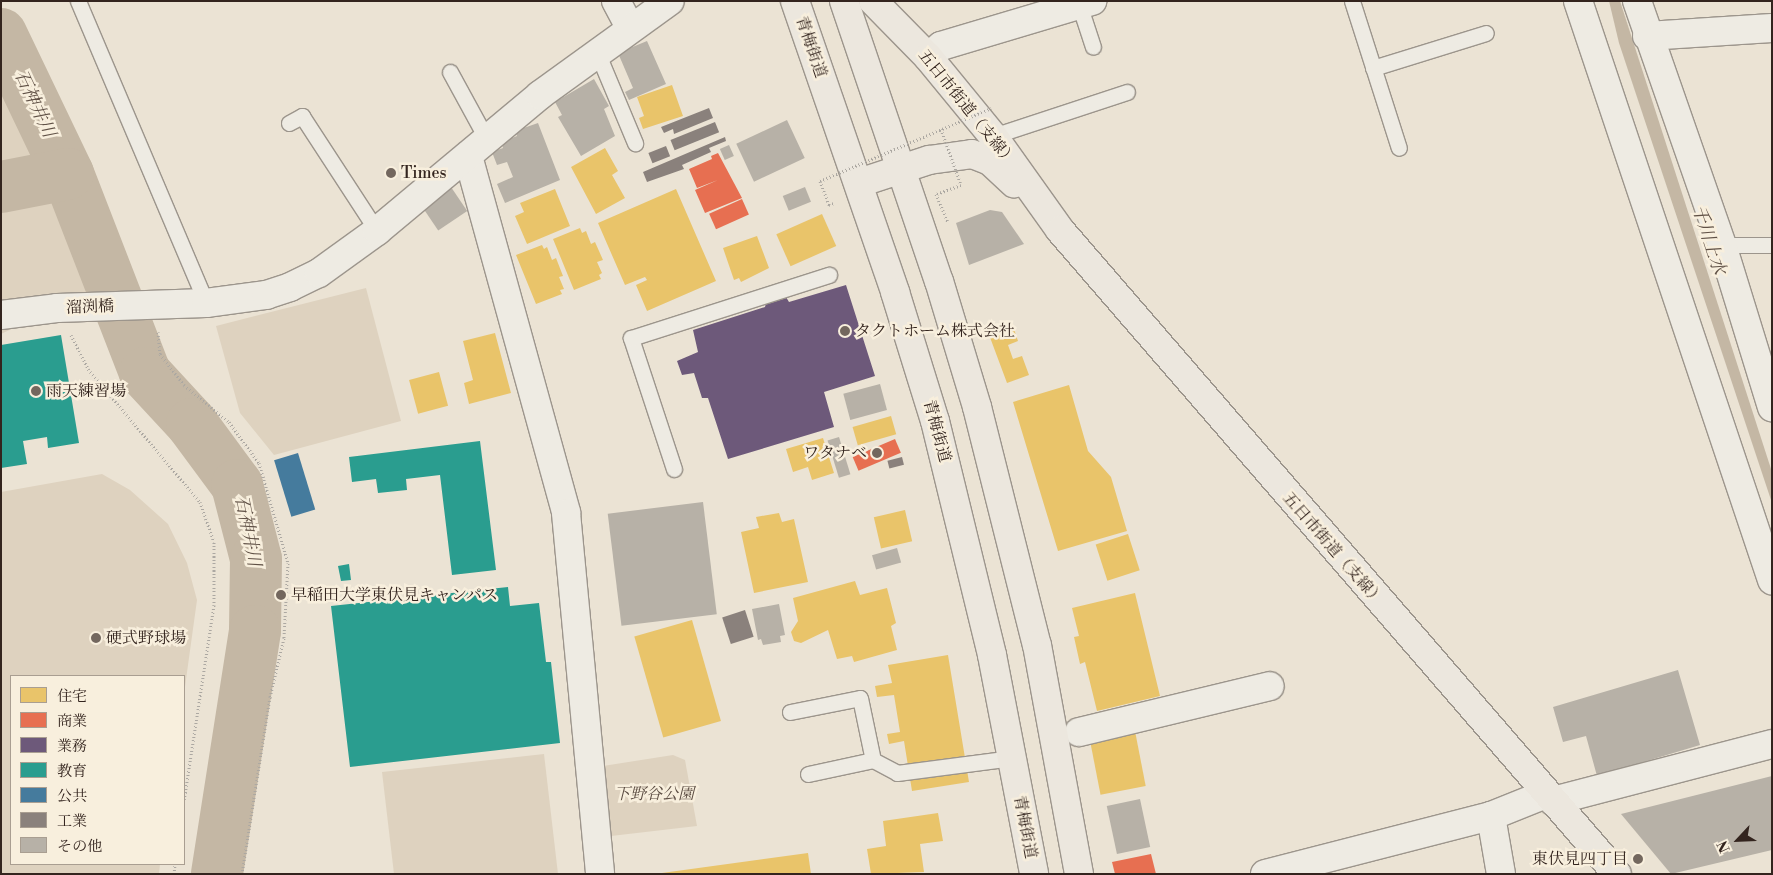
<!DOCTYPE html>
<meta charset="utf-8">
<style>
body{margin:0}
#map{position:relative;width:1773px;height:875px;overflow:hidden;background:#ebe3d4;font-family:"Libre Bodoni","Noto Serif JP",serif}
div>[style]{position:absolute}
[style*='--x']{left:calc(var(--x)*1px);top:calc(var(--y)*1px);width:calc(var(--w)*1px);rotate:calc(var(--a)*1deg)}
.green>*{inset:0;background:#ded2bf}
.water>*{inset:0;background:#c4b7a4}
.homes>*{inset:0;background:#e9c46a;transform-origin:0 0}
.shops>*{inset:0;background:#e76f51;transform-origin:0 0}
.offices>*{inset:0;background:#6d597a}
.schools>*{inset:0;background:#2a9d8f}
.public>*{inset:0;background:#457b9d;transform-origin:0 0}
.industry>*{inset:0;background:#8a817c;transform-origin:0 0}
.river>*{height:52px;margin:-26px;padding:0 26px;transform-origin:26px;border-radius:26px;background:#c4b7a4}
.building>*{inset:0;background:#b7b1a7;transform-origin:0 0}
.path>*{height:3px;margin-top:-1.5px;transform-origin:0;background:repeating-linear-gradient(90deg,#aca8a2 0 1px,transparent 0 3.5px)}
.roads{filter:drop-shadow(1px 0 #9c958c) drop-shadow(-1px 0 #9c958c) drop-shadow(0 1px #9c958c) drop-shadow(0 -1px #9c958c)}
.service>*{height:15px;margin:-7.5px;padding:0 7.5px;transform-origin:7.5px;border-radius:7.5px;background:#eeebe3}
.minor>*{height:28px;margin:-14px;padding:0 14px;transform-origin:14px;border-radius:14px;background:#eeebe3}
.primary>*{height:28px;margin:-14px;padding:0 14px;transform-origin:14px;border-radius:14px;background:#ece7de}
.path-bridge>*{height:3px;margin-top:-1.5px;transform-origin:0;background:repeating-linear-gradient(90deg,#aca8a2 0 1px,transparent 0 3.5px)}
.dots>*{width:14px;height:14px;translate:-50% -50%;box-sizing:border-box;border:2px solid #f8efdd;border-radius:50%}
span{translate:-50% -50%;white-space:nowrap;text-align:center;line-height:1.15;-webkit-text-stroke:5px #f8efdd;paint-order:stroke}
.street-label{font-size:16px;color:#33241e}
.poi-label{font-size:16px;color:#33241e}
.left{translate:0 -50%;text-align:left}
.right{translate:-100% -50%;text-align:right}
.park-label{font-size:16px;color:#5b4c42;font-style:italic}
.water-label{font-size:18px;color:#605146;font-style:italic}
.frame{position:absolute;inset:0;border:2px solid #33241e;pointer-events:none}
.legend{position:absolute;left:10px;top:675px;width:175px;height:190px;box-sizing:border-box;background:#f8efdd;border:1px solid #a99e91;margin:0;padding:6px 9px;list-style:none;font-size:15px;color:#33241e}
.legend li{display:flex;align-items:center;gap:10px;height:25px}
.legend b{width:25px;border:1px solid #a99e91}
.north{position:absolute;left:1713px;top:815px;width:50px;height:50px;-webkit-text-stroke:4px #f8efdd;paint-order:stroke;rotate:245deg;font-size:14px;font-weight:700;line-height:20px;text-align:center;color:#33241e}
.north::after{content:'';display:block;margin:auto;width:18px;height:22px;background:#33241e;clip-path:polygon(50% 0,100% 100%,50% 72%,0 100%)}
</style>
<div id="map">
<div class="green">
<i style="clip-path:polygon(1px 68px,100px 287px,1px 334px)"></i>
<i style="clip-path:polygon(366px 288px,401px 421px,274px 455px,240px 413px,216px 326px)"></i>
<i style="clip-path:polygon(102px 474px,130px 490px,168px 524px,187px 563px,197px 600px,184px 694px,184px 676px,11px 676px,11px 864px,160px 864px,159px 874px,1px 874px,1px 492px)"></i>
<i style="clip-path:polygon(544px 754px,558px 874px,394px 874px,382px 772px)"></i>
<i style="clip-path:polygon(673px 755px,685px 760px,697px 826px,611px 836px,603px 766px)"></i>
</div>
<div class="water">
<i style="clip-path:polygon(1609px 1px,1620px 1px,1772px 472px,1772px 503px,1619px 43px)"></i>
</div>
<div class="homes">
<i style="clip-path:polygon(672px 85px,683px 116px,643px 129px,639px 118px,644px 116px,637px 97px)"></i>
<i style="clip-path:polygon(605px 148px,618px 171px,612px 175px,625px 198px,596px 214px,571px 167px)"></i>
<i style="clip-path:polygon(555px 189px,570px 226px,527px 244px,515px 216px,524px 212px,520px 203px)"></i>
<i style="clip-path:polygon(676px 189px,716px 281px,647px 311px,636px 285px,647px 280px,645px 277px,625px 285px,598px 223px)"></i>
<i style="left:822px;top:214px;width:35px;height:50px;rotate:66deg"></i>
<i style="clip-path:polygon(580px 228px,582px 233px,586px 231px,591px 244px,595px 242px,603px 260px,597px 262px,602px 273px,599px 275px,601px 279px,574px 290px,553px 239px)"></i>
<i style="clip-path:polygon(757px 236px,769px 268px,741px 282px,739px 278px,734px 280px,723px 248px)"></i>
<i style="clip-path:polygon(542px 245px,544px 249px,547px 247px,552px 260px,556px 258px,563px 276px,559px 277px,564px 289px,560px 290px,562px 294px,536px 304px,516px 255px)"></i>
<i style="clip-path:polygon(1012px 323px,1018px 341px,1008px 345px,1013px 359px,1022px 356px,1029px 375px,1007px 383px,988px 332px)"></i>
<i style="clip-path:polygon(495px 333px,511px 393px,469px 404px,464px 383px,473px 380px,463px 341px)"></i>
<i style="left:439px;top:372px;width:35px;height:31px;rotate:75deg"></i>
<i style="clip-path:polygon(1069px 385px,1088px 451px,1111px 477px,1127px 531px,1058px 551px,1013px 402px)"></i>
<i style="left:891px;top:416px;width:19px;height:40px;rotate:74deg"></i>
<i style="clip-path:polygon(823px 438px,834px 473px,812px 480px,808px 467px,793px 472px,786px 449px)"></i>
<i style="left:905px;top:510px;width:32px;height:32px;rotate:77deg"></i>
<i style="clip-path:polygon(779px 513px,782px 522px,794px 519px,808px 582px,754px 593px,741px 532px,759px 528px,756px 517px)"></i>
<i style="left:1128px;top:534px;width:38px;height:34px;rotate:72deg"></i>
<i style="clip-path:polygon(855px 581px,860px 595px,887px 588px,896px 623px,891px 626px,897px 650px,854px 662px,852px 656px,837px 659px,828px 630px,801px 643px,794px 641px,791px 632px,798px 621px,793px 598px)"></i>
<i style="clip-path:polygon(1135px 593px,1160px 696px,1097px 711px,1085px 662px,1080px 664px,1074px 637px,1079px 636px,1072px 608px)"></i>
<i style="left:692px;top:620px;width:105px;height:60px;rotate:74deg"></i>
<i style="clip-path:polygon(948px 655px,969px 782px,912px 791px,904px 741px,889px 744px,887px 734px,900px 732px,894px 695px,877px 697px,875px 686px,892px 683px,888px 665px)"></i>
<i style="left:1135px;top:731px;width:56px;height:46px;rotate:79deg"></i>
<i style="clip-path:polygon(938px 813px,943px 841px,920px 844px,924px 872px,871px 874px,867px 849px,886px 846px,883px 821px)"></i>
<i style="clip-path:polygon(808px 853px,811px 874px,662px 874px,662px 873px)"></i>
</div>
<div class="shops">
<i style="clip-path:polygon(718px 153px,742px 198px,705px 213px,695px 190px,718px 180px,697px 188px,689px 169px,712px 159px,711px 156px)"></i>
<i style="left:742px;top:199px;width:17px;height:36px;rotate:66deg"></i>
<i style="left:895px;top:439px;width:15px;height:46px;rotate:67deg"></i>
<i style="clip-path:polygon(1151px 854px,1156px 874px,1115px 874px,1112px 862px)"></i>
</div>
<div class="offices">
<i style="clip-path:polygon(846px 285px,875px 376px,824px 392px,834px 427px,728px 459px,708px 398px,702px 398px,694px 373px,682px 375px,677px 361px,698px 352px,693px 330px,765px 307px,766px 303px,786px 297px,789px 302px)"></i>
</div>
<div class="schools">
<i style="clip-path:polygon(61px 335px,79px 443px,48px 448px,47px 437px,23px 441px,27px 464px,1px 468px,1px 345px)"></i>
<i style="clip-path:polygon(480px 441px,496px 570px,452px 575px,440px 475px,406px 479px,407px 490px,378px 493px,376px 479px,352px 482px,349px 457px)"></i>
<i style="clip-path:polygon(349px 564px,351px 580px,341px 581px,338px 566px)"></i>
<i style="clip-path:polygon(508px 587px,510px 606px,539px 603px,546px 662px,551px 662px,560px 743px,350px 767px,331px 606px)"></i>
</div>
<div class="public">
<i style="left:298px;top:453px;width:59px;height:25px;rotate:73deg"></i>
</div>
<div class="industry">
<i style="clip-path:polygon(709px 108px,713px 118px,674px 134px,673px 129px,664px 133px,661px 127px)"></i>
<i style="left:715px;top:122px;width:11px;height:48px;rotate:68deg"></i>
<i style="clip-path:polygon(725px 137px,726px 141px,709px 148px,711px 152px,682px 165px,684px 169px,647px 182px,643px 172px)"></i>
<i style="left:666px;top:146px;width:11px;height:19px;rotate:68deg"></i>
<i style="left:902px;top:457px;width:8px;height:15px;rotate:76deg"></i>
<i style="left:745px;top:610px;width:28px;height:24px;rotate:72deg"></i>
</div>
<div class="river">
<i style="--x:1;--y:34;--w:155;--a:64.4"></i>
<i style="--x:68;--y:174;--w:213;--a:68.8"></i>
<i style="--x:145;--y:373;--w:69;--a:47.3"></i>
<i style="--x:192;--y:424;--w:76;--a:53.6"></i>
<i style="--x:237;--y:485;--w:76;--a:75.6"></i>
<i style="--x:256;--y:559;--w:72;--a:90.8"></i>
<i style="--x:255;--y:631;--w:246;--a:98.9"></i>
<i style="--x:1;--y:187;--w:68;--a:-11"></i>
</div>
<div class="building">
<i style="clip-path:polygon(647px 41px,666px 84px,629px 100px,625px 92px,633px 88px,618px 53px)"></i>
<i style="clip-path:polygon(594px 79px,609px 106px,604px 109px,615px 136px,581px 156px,558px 117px,562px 115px,555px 102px)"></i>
<i style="left:787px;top:120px;width:42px;height:56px;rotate:65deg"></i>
<i style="clip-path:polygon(538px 123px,560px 180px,505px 203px,497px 184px,513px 177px,507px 162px,497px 165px,492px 152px,503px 148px,501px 142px,517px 136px,515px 131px)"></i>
<i style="left:729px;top:145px;width:12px;height:10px;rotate:66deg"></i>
<i style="left:451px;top:187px;width:29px;height:35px;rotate:56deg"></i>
<i style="left:805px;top:187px;width:16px;height:24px;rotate:68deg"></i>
<i style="clip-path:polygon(990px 210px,1002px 212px,1024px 244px,969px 265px,956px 223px)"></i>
<i style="left:880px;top:384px;width:27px;height:38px;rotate:75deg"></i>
<i style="left:839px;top:437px;width:39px;height:12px;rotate:73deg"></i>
<i style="left:703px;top:502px;width:113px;height:96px;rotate:83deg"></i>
<i style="left:897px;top:548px;width:15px;height:26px;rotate:74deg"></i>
<i style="clip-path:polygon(779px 604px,785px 635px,780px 636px,781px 642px,763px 645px,761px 639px,758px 640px,752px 609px)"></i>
<i style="clip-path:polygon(1678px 670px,1700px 745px,1597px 776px,1586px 736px,1563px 742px,1553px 707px)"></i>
<i style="clip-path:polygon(1772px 776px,1772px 850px,1671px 874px,1621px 814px)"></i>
<i style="left:1140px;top:799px;width:49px;height:34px;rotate:78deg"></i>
</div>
<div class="path">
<i style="--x:820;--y:181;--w:26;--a:69"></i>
<i style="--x:829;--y:205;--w:5;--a:-22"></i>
<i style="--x:158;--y:332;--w:22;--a:85"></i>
<i style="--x:160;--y:354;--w:39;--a:52"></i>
<i style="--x:184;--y:385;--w:58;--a:39.4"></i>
<i style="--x:229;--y:422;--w:51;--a:53.8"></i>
<i style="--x:259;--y:463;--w:104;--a:73.8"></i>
<i style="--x:288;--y:563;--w:75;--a:93.1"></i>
<i style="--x:284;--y:638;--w:61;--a:103.3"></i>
<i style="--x:270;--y:697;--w:179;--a:99"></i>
<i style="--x:71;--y:335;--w:38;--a:63"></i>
<i style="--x:88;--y:369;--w:174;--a:49.9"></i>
<i style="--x:200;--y:502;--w:42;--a:70.7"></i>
<i style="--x:214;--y:542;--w:63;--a:90"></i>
<i style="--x:214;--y:605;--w:197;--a:98.7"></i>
<i style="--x:174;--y:874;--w:10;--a:-84"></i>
</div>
<div class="roads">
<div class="service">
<i style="--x:78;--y:1;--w:328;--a:67"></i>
<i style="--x:1078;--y:1;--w:48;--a:71.9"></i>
<i style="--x:1352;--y:1;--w:154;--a:72.3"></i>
<i style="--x:597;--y:52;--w:99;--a:67.3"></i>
<i style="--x:1373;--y:68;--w:118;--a:-17.2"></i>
<i style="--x:450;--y:72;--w:77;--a:61.4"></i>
<i style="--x:289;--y:123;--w:15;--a:-28"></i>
<i style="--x:302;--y:116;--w:137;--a:56.9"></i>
<i style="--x:993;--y:136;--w:141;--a:-18.2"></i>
<i style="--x:1722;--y:245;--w:50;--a:0"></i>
<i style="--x:674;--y:469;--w:138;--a:-108.2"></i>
<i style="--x:631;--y:338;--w:208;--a:-17.7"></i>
<i style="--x:790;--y:712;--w:71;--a:-11.3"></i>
<i style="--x:860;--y:698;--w:63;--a:78.2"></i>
<i style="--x:808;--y:774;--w:66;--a:-12.2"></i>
<i style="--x:873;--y:760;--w:27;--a:28"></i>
<i style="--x:897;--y:773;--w:116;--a:-7.4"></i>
</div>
<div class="minor">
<i style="--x:616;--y:1;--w:30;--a:62"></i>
<i style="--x:1578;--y:1;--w:611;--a:71.48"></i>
<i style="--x:1637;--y:1;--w:258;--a:70.8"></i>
<i style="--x:1722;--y:245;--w:170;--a:72.9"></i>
<i style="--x:1647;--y:36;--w:125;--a:-3.7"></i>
<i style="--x:928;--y:57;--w:17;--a:-40"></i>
<i style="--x:941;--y:46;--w:158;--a:-16.6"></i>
<i style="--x:468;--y:156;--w:370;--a:74.6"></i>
<i style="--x:566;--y:513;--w:363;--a:84.6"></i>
<i style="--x:1;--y:315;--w:56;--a:-7.1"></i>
<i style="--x:57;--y:308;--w:149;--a:-1.9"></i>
<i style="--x:206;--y:303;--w:61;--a:-7.6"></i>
<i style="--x:266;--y:295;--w:25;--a:-18"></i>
<i style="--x:290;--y:287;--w:32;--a:-26"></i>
<i style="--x:319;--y:273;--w:72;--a:-35.9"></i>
<i style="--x:377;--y:231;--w:212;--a:-39.8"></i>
<i style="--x:540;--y:95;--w:160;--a:-35.9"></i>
<i style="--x:1079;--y:732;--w:196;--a:-13.5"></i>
<i style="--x:1553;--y:801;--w:226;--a:-14.6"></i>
<i style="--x:1265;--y:874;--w:233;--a:-14.4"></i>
<i style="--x:1501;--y:874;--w:59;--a:-99.8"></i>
<i style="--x:1491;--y:816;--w:59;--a:-21.8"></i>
</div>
<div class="primary">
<i style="--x:795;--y:1;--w:308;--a:71"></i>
<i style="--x:895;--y:292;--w:135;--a:72.8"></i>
<i style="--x:935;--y:421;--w:241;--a:76.3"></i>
<i style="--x:992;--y:655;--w:223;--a:79.1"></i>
<i style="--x:844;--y:1;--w:296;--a:71.3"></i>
<i style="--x:939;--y:281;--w:132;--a:73.2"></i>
<i style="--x:977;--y:407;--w:245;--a:75.9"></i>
<i style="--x:1037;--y:645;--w:233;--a:79.6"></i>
<i style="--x:873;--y:1;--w:78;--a:45.5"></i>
<i style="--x:928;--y:57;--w:102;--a:50.6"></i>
<i style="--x:993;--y:136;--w:115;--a:54.5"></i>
<i style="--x:1060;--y:230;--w:851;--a:49.14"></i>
<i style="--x:859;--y:183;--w:74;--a:-18.2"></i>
<i style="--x:929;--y:160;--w:43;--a:-7.9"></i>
<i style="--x:972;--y:154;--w:19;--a:21"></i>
<i style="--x:990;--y:161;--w:33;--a:43"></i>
</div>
</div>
<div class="path-bridge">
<i style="--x:941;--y:129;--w:59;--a:70.3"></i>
<i style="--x:961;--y:185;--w:27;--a:160"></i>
<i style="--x:936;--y:194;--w:30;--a:67"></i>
<i style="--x:820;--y:181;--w:186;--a:-23.1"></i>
</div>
<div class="dots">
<i style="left:391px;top:173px;background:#73675e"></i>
<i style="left:845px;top:331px;background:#73675e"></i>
<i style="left:36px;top:391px;background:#73675e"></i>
<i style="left:877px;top:453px;background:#73675e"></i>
<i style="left:281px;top:595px;background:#73675e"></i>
<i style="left:96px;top:638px;background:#73675e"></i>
<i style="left:1638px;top:859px;background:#73675e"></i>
</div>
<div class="street-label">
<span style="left:811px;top:47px;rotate:71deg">青梅街道</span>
<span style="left:967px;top:108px;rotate:51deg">五日市街道（支線）</span>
<span style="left:90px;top:307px;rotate:-2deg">溜渕橋</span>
<span style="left:937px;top:431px;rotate:75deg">青梅街道</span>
<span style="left:1333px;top:549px;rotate:49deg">五日市街道（支線）</span>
<span style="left:1025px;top:827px;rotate:79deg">青梅街道</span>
</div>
<div class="poi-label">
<span class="left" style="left:401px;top:173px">Times</span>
<span class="left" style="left:855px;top:331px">タクトホーム株式会社</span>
<span class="left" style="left:46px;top:391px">雨天練習場</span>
<span class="right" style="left:867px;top:453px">ワタナベ</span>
<span class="left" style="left:291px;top:595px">早稲田大学東伏見キャンパス</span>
<span class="left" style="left:106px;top:638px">硬式野球場</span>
<span class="right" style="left:1628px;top:859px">東伏見四丁目</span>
</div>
<div class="park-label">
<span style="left:654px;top:794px">下野谷公園</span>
</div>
<div class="water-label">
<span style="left:34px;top:104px;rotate:65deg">石神井川</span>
<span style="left:1708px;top:240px;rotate:72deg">千川上水</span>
<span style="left:247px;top:531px;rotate:79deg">石神井川</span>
</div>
<div class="frame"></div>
<ul class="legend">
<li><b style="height:14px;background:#e9c46a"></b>住宅</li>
<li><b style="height:14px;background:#e76f51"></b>商業</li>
<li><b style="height:14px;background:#6d597a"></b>業務</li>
<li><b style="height:14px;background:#2a9d8f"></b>教育</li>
<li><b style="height:14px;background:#457b9d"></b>公共</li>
<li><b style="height:14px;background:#8a817c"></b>工業</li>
<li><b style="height:14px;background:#b7b1a7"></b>その他</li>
</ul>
<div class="north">N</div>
</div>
